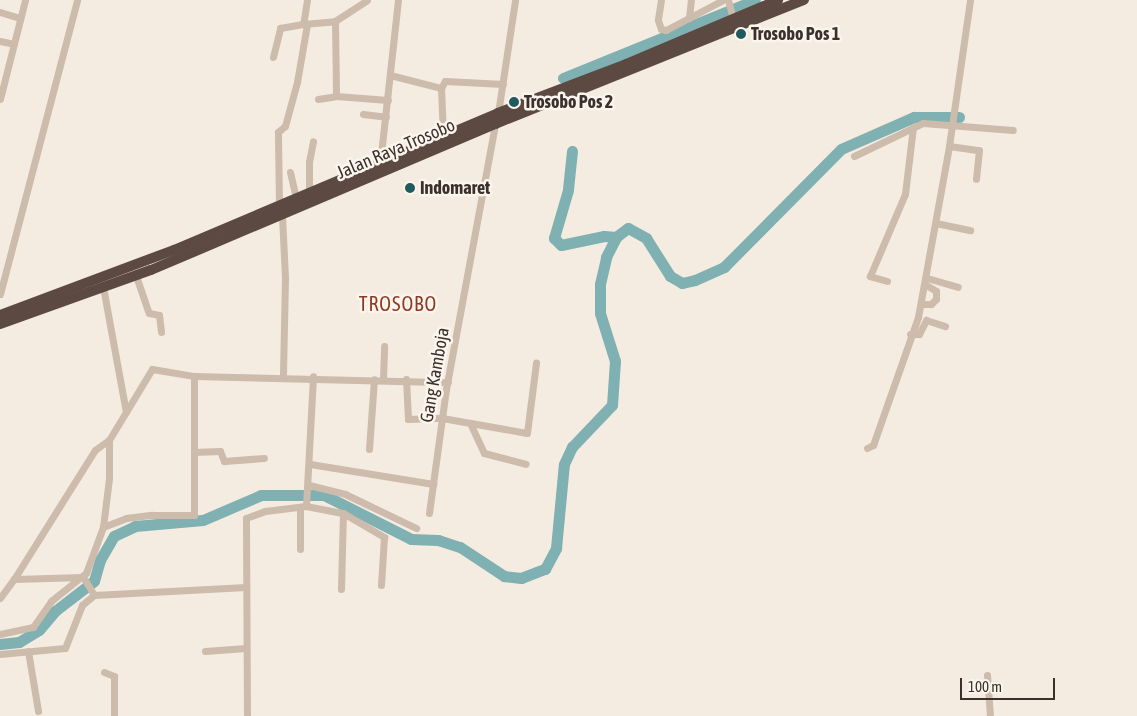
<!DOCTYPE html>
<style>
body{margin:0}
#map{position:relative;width:1137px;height:716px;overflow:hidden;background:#f4ebe1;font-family:"Asap Condensed",sans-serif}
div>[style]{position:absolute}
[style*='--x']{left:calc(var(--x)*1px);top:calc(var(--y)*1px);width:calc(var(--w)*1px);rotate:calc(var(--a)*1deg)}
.river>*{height:11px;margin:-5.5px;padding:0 5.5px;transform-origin:5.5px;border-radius:5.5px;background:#7fb0b2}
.minor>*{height:7px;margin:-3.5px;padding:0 3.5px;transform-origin:3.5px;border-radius:3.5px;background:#cdbbac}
.highway>*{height:10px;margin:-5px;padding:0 5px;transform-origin:5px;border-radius:5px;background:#5c4a42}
.dots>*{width:14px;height:14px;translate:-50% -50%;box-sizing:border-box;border:2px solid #fbf5ee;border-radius:50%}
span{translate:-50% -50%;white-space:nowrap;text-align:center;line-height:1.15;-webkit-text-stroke:5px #fbf5ee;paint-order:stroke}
.poi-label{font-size:18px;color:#3b302b;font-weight:700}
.left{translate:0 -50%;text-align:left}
.street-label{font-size:18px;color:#3b302b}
.quarter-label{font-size:20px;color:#8c3b22;letter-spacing:1px}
.scale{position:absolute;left:960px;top:678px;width:95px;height:22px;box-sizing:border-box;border:2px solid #3b302b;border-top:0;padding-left:6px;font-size:15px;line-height:18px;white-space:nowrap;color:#3b302b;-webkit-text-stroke:4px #fbf5ee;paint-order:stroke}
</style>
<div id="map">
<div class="river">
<i style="--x:563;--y:78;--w:207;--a:-22.1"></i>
<i style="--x:572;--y:151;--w:39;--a:96"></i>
<i style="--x:568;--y:190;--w:50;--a:106.3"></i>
<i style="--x:554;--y:238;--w:10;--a:45"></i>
<i style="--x:561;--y:245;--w:44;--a:-11.8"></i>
<i style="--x:604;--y:236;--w:12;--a:5"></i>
<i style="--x:0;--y:644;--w:19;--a:-6"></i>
<i style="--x:19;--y:642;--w:23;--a:-31"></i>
<i style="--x:39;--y:630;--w:25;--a:-50"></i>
<i style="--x:55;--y:611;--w:49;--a:-37.6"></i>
<i style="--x:94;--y:581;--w:22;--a:-74"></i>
<i style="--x:100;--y:560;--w:28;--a:-60"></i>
<i style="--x:114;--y:536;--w:23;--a:-25"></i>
<i style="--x:135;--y:526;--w:68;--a:-5"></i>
<i style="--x:203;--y:520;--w:63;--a:-23.3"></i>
<i style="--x:261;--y:495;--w:63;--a:0"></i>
<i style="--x:324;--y:495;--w:97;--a:26.8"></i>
<i style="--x:411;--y:539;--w:27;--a:2"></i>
<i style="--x:438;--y:540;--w:23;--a:18"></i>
<i style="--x:460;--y:547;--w:53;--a:33.4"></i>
<i style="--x:504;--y:576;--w:17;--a:7"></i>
<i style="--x:521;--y:578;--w:26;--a:-21"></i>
<i style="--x:545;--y:569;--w:24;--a:-62"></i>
<i style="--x:556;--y:548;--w:84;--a:-84.6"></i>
<i style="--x:564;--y:464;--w:19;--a:-65"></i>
<i style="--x:572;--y:447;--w:58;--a:-46.4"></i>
<i style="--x:612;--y:405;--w:44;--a:-86.1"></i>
<i style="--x:615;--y:361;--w:50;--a:-107.4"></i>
<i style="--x:600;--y:313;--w:29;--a:-90"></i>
<i style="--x:600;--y:284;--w:28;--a:-77"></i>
<i style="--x:606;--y:257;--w:22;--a:-63"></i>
<i style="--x:616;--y:237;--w:15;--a:-37"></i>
<i style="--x:628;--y:228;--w:21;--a:29"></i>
<i style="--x:646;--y:238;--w:45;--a:57.7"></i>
<i style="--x:670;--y:276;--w:14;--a:30"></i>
<i style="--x:682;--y:283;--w:13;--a:-13"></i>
<i style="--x:695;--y:280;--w:32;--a:-24"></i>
<i style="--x:724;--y:267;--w:166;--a:-45.2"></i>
<i style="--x:841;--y:149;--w:80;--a:-23.7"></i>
<i style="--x:914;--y:117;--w:45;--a:0"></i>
</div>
<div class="minor">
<i style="--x:307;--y:0;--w:24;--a:99"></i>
<i style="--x:303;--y:24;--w:32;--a:-5"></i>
<i style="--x:335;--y:21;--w:75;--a:89.2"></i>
<i style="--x:336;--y:96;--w:52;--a:4.4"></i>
<i style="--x:661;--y:0;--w:20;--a:99"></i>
<i style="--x:658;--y:20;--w:9;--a:72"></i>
<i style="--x:661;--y:29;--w:5;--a:11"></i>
<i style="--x:666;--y:30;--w:64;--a:-27.8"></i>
<i style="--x:728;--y:0;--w:20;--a:75"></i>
<i style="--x:0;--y:12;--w:21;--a:17"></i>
<i style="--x:689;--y:18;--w:18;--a:-84"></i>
<i style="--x:335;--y:21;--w:38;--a:-33"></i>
<i style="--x:0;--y:41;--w:14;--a:12"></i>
<i style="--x:273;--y:57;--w:30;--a:-76"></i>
<i style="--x:280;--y:28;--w:23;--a:-10"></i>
<i style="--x:390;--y:75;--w:53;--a:14.3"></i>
<i style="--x:441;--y:88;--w:48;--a:87.6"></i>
<i style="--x:441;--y:88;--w:8;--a:-60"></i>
<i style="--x:445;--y:81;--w:58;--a:3"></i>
<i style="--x:0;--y:99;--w:102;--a:-75.8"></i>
<i style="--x:318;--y:99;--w:18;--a:-9"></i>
<i style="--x:498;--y:113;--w:114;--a:-81.4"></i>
<i style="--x:363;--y:114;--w:23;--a:7"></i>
<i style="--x:949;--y:146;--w:30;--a:8"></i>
<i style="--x:979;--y:150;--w:29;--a:96"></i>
<i style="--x:854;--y:156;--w:76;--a:-25.6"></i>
<i style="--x:923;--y:123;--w:90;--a:4.4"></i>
<i style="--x:380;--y:163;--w:164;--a:-83.7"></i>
<i style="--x:290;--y:172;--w:28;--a:77"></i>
<i style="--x:309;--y:193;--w:31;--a:-90"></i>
<i style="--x:309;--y:162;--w:21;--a:-79"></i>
<i style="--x:279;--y:206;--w:74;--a:-90.8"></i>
<i style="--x:278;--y:132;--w:9;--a:-41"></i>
<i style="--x:285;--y:126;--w:46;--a:-74.7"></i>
<i style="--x:297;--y:82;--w:59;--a:-80.2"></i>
<i style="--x:282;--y:216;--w:62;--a:87.2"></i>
<i style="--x:285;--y:278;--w:99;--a:91.2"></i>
<i style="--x:936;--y:223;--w:35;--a:12"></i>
<i style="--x:136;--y:276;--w:39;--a:71"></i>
<i style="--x:149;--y:313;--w:10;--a:11"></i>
<i style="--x:159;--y:315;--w:17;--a:83"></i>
<i style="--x:927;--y:278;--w:32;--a:16"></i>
<i style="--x:887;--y:281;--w:18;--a:-164"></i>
<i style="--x:870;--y:276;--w:89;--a:-66.9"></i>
<i style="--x:905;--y:194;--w:67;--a:-83.2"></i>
<i style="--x:103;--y:287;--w:127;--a:79.6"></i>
<i style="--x:0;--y:294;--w:304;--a:-75.3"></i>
<i style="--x:921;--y:304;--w:10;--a:0"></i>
<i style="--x:931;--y:304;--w:7;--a:-45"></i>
<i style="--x:936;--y:299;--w:8;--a:-90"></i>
<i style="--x:936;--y:291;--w:13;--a:-148"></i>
<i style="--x:910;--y:334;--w:9;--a:0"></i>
<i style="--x:919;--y:334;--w:16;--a:-63"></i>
<i style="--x:926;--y:320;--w:20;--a:18"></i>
<i style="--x:383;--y:379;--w:33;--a:-88"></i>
<i style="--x:406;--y:379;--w:40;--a:87.1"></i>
<i style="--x:408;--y:419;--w:34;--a:-2"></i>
<i style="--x:442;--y:418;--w:86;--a:10"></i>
<i style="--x:527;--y:433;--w:71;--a:-82.7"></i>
<i style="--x:470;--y:423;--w:33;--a:65"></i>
<i style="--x:484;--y:453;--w:43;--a:14.7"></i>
<i style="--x:867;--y:448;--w:7;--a:-27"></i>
<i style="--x:873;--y:445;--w:136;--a:-70.6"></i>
<i style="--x:918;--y:317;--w:174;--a:-79.7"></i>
<i style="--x:949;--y:146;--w:148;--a:-81.8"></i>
<i style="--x:369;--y:449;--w:70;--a:-85.9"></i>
<i style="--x:194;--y:452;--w:26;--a:-2"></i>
<i style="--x:220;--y:451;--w:11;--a:68"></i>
<i style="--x:224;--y:461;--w:40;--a:-4.3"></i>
<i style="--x:310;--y:464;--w:125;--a:9.2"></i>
<i style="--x:309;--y:485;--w:37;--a:14"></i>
<i style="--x:345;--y:494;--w:79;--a:25.6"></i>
<i style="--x:306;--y:506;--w:130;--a:-86.9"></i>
<i style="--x:300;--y:507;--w:42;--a:90"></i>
<i style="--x:429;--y:513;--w:125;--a:-82.2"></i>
<i style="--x:446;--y:389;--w:269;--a:-79.5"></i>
<i style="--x:103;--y:527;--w:25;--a:-21"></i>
<i style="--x:126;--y:518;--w:26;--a:-7"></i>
<i style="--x:152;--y:515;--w:42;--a:0"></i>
<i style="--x:194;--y:515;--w:139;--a:-90"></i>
<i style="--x:341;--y:589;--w:76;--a:-88.5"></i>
<i style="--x:94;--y:595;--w:21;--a:-121"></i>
<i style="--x:83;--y:577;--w:69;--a:178.3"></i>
<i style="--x:14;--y:579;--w:152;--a:-57.9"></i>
<i style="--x:95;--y:450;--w:17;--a:-36"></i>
<i style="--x:0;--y:598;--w:24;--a:-54"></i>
<i style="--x:0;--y:634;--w:34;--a:-12"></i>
<i style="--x:33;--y:627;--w:32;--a:-55"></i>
<i style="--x:51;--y:601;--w:45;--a:-38.7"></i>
<i style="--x:86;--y:573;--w:49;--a:-69.7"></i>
<i style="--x:103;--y:527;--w:49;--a:-83"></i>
<i style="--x:109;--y:478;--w:38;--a:-90"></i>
<i style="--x:109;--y:440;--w:83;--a:-58.8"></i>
<i style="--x:152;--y:369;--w:43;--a:9.5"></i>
<i style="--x:194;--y:376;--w:254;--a:1.4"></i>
<i style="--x:28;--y:651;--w:61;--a:80.5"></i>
<i style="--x:205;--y:651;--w:41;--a:-4.2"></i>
<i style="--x:0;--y:654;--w:65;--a:-5.3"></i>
<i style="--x:65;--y:648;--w:46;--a:-68.4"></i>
<i style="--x:82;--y:605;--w:16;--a:-40"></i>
<i style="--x:94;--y:595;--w:152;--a:-3"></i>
<i style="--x:104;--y:672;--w:11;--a:22"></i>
<i style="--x:114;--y:676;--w:40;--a:90"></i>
<i style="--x:987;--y:675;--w:41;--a:85.8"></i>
<i style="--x:247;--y:716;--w:198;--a:-90.3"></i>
<i style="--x:246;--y:518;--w:20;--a:-20"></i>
<i style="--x:265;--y:511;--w:41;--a:-7"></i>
<i style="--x:306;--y:506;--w:38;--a:11"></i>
<i style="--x:343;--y:513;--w:48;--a:30.3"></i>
<i style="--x:384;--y:537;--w:48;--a:93.6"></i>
</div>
<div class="highway">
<i style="--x:0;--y:315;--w:186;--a:-20.5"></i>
<i style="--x:174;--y:250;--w:352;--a:-22.9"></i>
<i style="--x:498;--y:113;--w:137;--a:-20.9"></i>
<i style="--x:626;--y:64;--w:165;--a:-22.8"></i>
<i style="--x:0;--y:324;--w:160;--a:-19.7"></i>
<i style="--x:151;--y:270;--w:374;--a:-23"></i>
<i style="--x:495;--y:124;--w:333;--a:-21.9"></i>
</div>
<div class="dots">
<i style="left:741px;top:34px;background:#1f5a5e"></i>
<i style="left:514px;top:102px;background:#1f5a5e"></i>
<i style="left:410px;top:188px;background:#1f5a5e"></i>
</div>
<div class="poi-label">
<span class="left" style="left:751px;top:34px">Trosobo Pos 1</span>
<span class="left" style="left:524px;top:102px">Trosobo Pos 2</span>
<span class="left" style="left:420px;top:188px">Indomaret</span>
</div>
<div class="street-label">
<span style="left:396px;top:149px;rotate:-23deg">Jalan Raya Trosobo</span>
<span style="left:435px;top:375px;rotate:-80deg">Gang Kamboja</span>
</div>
<div class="quarter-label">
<span style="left:398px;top:303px">TROSOBO</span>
</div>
<div class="scale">100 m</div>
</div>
